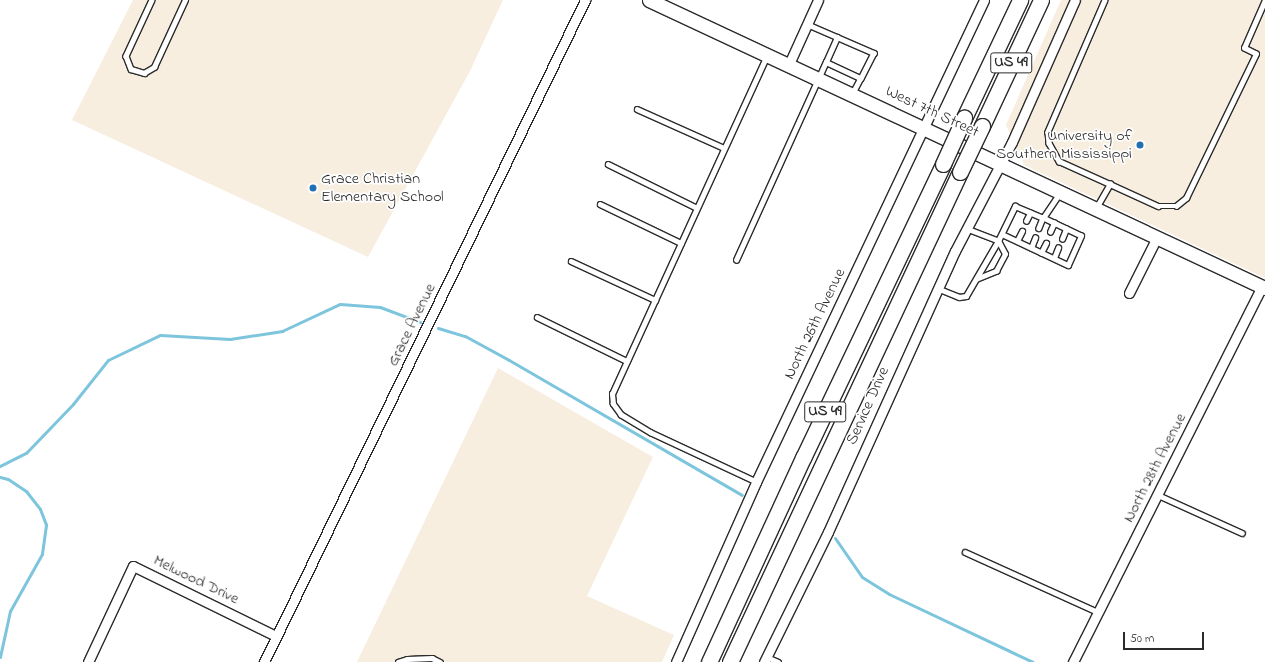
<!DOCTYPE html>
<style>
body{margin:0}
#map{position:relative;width:1265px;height:662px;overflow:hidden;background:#fff;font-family:"Indie Flower",sans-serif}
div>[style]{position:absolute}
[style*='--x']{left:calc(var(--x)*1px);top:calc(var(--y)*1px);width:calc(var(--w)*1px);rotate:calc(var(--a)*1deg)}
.built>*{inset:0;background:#f7eee0}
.stream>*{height:3px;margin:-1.5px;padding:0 1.5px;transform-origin:1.5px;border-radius:1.5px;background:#7dc5dd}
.roads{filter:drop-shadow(1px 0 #2b2b2b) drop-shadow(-1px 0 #2b2b2b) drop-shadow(0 1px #2b2b2b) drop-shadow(0 -1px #2b2b2b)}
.service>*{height:4.5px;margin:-2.25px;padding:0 2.25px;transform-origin:2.25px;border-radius:2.25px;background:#fff}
.minor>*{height:9px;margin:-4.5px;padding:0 4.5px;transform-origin:4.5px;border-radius:4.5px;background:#fff}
.secondary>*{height:13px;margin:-6.5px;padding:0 6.5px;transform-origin:6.5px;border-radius:6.5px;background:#fff}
.primary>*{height:15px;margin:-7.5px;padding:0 7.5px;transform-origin:7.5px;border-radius:7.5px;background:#fff}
.bridges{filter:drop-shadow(1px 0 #2b2b2b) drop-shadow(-1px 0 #2b2b2b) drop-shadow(0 1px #2b2b2b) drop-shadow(0 -1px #2b2b2b)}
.primary-bridge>*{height:15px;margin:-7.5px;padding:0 7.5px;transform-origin:7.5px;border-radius:7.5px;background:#fff}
.dots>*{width:11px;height:11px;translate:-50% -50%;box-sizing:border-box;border:2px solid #fff;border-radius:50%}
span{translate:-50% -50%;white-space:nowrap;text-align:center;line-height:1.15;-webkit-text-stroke:3.5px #fff;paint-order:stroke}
.shield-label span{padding:1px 3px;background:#fff;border:1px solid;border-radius:3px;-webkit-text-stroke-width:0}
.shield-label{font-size:15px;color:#2b2b2b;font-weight:700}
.street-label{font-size:16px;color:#2b2b2b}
.poi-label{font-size:16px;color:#2b2b2b}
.right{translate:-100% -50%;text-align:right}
.left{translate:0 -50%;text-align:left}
.scale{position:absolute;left:1123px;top:632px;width:81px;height:18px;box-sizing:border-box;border:2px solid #2b2b2b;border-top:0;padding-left:5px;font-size:12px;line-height:14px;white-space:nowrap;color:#2b2b2b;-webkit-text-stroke:3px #fff;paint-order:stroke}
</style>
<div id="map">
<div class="built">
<i style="clip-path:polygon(133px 0,503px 0,470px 71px,368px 257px,72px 120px)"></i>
<i style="clip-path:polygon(1061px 0,1265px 0,1265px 278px,1024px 165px,1006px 125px)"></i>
<i style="clip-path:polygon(498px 368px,653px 457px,587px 596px,674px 635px,662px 662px,357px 662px)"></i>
</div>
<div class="stream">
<i style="--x:438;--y:328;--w:28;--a:17"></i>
<i style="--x:465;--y:336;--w:50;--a:28.6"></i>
<i style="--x:509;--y:360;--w:269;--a:30.1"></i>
<i style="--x:0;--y:466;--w:29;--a:-27"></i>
<i style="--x:26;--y:453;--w:68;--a:-46.2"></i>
<i style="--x:73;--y:404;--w:56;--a:-51.5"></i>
<i style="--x:108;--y:360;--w:58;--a:-25.7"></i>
<i style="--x:160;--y:335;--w:70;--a:3.3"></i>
<i style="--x:230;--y:339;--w:53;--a:-8.7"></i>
<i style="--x:282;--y:331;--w:64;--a:-25"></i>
<i style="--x:340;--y:304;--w:40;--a:4.3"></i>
<i style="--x:380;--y:307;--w:43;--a:20.6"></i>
<i style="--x:0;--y:477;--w:8;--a:14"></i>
<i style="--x:8;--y:479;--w:22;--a:34"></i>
<i style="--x:26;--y:491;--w:23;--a:52"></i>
<i style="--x:40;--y:509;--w:17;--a:69"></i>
<i style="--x:46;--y:525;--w:29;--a:98"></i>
<i style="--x:42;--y:554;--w:65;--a:119.3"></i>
<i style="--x:10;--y:611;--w:47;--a:102.3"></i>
<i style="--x:835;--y:538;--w:47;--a:55.3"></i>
<i style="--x:862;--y:577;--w:32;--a:32"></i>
<i style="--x:889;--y:594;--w:159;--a:25.3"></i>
</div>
<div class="roads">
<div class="service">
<i style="--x:152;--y:0;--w:62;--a:114.9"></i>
<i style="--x:126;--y:56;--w:14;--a:69"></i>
<i style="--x:131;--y:69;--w:14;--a:17"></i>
<i style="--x:144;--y:73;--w:12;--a:-31"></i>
<i style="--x:154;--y:67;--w:74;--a:-65.2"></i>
<i style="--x:1105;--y:0;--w:144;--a:113.4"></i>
<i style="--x:1048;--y:132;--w:11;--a:85"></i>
<i style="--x:1049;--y:143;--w:21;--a:61"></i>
<i style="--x:1059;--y:161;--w:56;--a:24.3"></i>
<i style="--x:807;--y:24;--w:73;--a:23.4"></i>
<i style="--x:874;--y:53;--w:28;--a:117"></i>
<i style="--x:826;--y:62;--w:27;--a:-66"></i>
<i style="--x:637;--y:109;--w:95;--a:24.1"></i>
<i style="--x:608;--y:164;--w:99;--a:26.3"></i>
<i style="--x:600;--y:204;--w:90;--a:25.7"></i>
<i style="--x:1096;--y:208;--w:28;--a:-60"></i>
<i style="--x:1110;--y:184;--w:53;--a:24.6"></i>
<i style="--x:1158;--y:206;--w:18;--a:0"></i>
<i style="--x:1176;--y:206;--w:13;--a:-39"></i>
<i style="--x:1186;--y:198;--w:160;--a:-64.1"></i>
<i style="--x:1256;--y:54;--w:13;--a:-153"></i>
<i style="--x:1244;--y:48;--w:52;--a:-66.4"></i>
<i style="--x:1026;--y:221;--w:9;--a:-63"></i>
<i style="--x:1050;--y:232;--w:10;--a:-66"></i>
<i style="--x:1002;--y:234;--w:73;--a:25.2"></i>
<i style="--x:1068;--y:265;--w:32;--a:-66"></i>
<i style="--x:1081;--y:236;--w:42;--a:-154.7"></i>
<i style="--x:1043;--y:218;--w:11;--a:112"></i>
<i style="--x:1062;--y:239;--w:11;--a:-68"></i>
<i style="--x:1017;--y:241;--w:11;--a:-63"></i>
<i style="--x:1031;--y:248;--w:11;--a:-68"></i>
<i style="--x:1041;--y:253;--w:11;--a:-63"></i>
<i style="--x:1054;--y:258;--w:11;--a:-68"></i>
<i style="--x:736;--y:260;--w:217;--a:-65.6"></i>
<i style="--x:826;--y:62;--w:38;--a:25"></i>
<i style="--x:861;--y:78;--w:17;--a:118"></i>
<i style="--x:571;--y:261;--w:93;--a:24.9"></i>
<i style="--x:976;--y:279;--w:22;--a:-22"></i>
<i style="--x:996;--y:271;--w:19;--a:-62"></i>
<i style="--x:1005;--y:254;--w:15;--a:-118"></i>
<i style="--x:998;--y:241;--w:39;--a:-64"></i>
<i style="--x:1015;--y:206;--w:30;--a:23"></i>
<i style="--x:1043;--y:218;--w:29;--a:-56"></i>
<i style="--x:937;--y:288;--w:24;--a:22"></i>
<i style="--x:959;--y:297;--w:7;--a:-8"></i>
<i style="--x:966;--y:296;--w:64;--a:-59.8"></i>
<i style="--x:998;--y:241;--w:33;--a:-159"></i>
<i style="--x:537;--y:317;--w:100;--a:26.1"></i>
<i style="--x:756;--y:482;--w:116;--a:-155"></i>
<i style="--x:651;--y:433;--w:35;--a:-149"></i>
<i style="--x:621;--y:415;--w:14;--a:-126"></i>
<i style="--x:613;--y:404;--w:10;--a:-96"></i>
<i style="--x:612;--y:394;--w:372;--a:-65.4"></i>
<i style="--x:1158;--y:495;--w:92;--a:24.3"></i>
<i style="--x:965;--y:552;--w:146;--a:24.3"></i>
<i style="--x:767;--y:657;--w:12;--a:24"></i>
<i style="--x:398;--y:662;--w:9;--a:-18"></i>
<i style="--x:407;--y:659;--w:25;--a:-2"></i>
<i style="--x:432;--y:658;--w:9;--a:27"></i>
</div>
<div class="minor">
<i style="--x:789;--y:64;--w:70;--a:-65.6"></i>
<i style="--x:1129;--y:293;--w:63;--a:-63.4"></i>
<i style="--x:88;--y:662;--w:106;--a:-64.9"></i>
<i style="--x:133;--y:566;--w:159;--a:26.1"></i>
<i style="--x:264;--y:662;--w:736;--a:-64.13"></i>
<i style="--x:676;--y:662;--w:197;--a:-66"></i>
<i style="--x:756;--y:482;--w:533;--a:-64.68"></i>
<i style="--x:764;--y:662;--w:145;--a:-63.8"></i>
<i style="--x:828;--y:532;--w:308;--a:-65.7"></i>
<i style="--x:955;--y:251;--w:123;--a:-62.4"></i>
<i style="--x:1012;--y:142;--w:155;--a:-66.1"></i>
<i style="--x:1073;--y:662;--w:421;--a:-63.3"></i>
</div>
<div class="secondary">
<i style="--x:649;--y:0;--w:680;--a:25.06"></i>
</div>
<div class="primary">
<i style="--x:964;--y:118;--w:131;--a:-64.6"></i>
<i style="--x:982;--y:126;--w:139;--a:-64.9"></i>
<i style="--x:709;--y:662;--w:225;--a:-65.3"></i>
<i style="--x:803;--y:458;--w:326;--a:-64.5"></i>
<i style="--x:730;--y:662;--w:541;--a:-64.86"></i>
</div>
</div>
<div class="bridges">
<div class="primary-bridge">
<i style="--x:943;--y:164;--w:51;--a:-65.5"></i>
<i style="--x:960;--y:172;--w:51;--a:-64.4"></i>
</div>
</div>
<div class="dots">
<i style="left:1140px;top:145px;background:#1f6fb2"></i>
<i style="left:313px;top:188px;background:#1f6fb2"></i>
</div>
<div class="shield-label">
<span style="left:1011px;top:63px">US 49</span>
<span style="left:825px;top:412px">US 49</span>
</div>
<div class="street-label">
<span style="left:932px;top:112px;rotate:25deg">West 7th Street</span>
<span style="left:815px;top:324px;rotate:-64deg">North 26th Avenue</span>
<span style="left:412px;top:325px;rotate:-64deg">Grace Avenue</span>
<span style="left:868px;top:406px;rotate:-66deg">Service Drive</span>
<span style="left:1155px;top:468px;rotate:-63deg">North 28th Avenue</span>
<span style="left:196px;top:580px;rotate:26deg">Melwood Drive</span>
</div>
<div class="poi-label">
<span class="right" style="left:1132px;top:145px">University of<br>Southern Mississippi</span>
<span class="left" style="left:321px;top:188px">Grace Christian<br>Elementary School</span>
</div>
<div class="scale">50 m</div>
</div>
